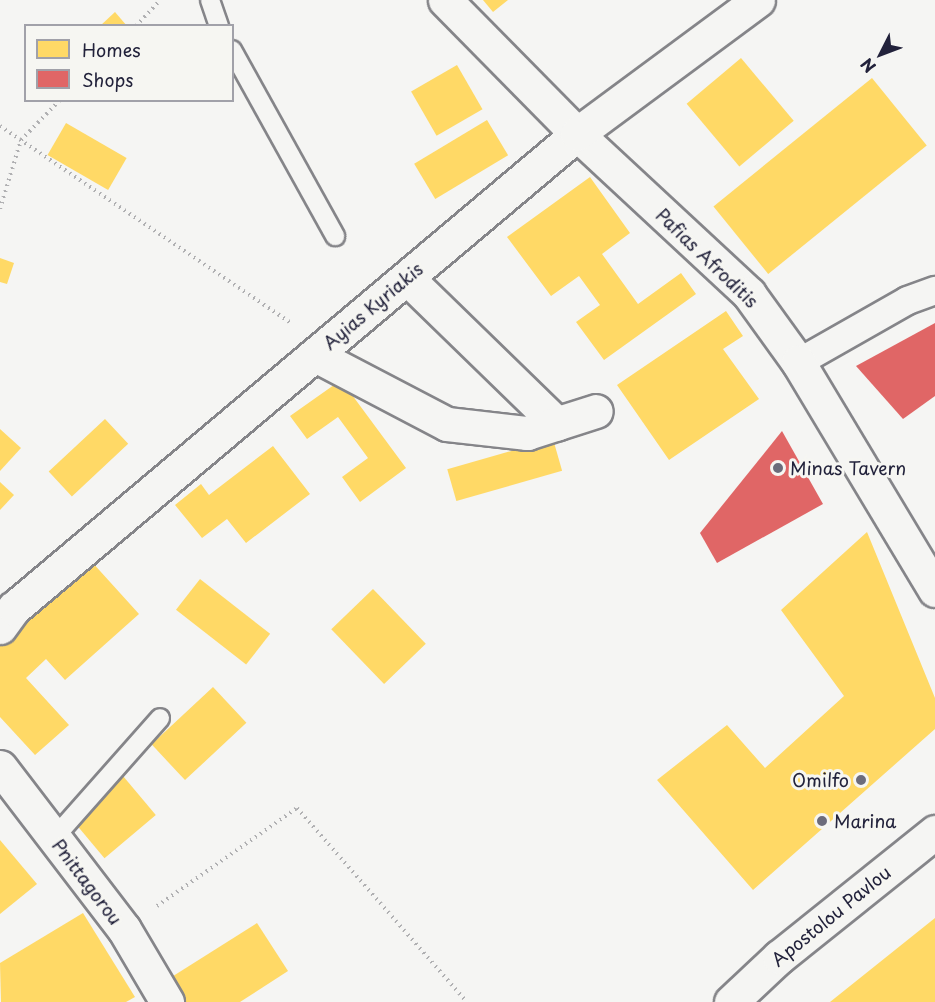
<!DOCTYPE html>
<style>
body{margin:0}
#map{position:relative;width:935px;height:1002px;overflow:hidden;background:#f5f5f3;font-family:"Playpen Sans",sans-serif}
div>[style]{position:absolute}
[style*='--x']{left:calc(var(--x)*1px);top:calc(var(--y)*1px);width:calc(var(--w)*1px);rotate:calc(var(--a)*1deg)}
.homes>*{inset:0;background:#ffd966;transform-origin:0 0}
.shops>*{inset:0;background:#e06666}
.path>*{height:4px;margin-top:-2px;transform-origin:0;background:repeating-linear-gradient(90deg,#b0b0b2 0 1.5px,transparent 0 6px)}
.roads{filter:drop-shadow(2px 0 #858589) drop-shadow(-2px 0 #858589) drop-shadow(0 2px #858589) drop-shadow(0 -2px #858589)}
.service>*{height:18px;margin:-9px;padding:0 9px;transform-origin:9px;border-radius:9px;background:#f5f5f3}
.pedestrian>*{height:27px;margin:-13.5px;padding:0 13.5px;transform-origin:13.5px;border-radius:13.5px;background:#f5f5f3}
.minor>*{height:33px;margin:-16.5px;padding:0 16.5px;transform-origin:16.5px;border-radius:16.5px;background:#f5f5f3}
.secondary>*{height:33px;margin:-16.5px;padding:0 16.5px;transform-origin:16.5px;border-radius:16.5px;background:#f5f5f3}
.dots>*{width:16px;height:16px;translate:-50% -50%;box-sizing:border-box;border:3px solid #f6f6f2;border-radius:50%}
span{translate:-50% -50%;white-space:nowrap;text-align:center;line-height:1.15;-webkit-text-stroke:6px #f6f6f2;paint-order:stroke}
.street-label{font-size:18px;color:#22223b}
.poi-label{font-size:18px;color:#22223b}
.left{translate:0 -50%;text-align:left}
.right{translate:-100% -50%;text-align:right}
.legend{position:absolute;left:24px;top:24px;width:210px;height:78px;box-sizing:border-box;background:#f6f6f2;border:2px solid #a1a1a9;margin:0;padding:8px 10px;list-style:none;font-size:18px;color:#22223b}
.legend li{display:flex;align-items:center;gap:12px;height:30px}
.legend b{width:30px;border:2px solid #a1a1a9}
.north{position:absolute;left:851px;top:24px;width:60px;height:60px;-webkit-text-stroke:4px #f6f6f2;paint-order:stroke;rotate:228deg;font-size:16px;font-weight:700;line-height:24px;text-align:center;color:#22223b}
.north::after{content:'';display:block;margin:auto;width:21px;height:27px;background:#22223b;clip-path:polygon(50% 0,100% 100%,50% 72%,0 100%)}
</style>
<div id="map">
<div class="homes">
<i style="clip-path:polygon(483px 0,508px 0,493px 12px)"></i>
<i style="clip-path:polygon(115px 12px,127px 26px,100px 26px)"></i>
<i style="left:741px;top:58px;width:82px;height:71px;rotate:50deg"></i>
<i style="left:457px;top:65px;width:51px;height:53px;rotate:60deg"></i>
<i style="left:872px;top:78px;width:87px;height:204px;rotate:51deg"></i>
<i style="left:487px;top:120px;width:41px;height:85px;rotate:59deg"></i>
<i style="left:66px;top:123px;width:70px;height:37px;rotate:30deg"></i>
<i style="clip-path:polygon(590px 177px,630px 233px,602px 254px,638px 304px,681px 273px,696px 294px,604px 360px,576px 322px,600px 305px,579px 276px,551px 296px,507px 237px)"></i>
<i style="clip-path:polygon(0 258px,14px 263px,7px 284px,0 282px)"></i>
<i style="clip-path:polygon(726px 311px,743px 336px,723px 349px,759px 399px,669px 460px,617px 385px)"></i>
<i style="clip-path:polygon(341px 380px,406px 468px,360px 502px,342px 477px,368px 458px,338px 417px,307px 439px,290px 416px)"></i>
<i style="left:105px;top:419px;width:34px;height:77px;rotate:47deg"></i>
<i style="clip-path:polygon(0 429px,21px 448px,0 471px)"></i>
<i style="left:553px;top:439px;width:33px;height:110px;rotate:74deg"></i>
<i style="clip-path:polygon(273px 446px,310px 494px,246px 543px,227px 519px,202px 538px,175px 505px,201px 484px,209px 495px)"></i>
<i style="clip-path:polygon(0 482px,14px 495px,0 510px)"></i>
<i style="clip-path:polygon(867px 532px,935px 698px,935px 729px,753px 890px,657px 780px,727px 725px,765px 768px,844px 696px,781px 610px)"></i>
<i style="clip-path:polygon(91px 561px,139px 614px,65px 680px,46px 659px,26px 678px,69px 725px,35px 755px,0 717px,0 644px)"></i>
<i style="left:200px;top:579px;width:89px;height:39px;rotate:38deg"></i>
<i style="left:373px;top:589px;width:76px;height:58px;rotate:46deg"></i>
<i style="left:213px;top:687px;width:49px;height:84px;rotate:47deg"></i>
<i style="left:123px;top:776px;width:51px;height:67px;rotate:50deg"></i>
<i style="clip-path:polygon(0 840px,37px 884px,0 914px)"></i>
<i style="clip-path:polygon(83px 913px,135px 997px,126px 1002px,1px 1002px,0 963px)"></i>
<i style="clip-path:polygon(935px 918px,935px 1002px,830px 1002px)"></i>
<i style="clip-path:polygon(257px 923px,288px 971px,240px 1002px,186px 1002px,170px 978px)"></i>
</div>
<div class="shops">
<i style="clip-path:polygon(935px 323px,935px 396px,903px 419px,856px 366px)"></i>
<i style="clip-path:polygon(782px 431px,823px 504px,717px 563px,700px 533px)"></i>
</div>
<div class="path">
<i style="--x:136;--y:26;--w:35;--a:-47"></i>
<i style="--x:0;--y:126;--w:350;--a:34.1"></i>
<i style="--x:0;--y:209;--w:72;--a:-73.1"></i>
<i style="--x:21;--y:140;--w:56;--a:-45.7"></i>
<i style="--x:157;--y:906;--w:171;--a:-35"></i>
<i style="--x:297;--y:808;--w:258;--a:48.8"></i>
</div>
<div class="roads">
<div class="service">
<i style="--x:210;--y:0;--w:28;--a:71"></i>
<i style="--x:232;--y:50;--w:213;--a:61"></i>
<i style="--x:54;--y:838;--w:160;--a:-48.5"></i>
</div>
<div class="pedestrian">
<i style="--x:798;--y:362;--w:125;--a:-29.6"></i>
<i style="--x:907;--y:300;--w:30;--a:-20"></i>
</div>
<div class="minor">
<i style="--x:445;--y:0;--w:188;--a:45.4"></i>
<i style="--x:577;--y:134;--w:235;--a:42.9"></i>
<i style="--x:749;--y:294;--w:84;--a:54.2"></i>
<i style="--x:798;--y:362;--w:266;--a:59"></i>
<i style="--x:407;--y:278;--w:209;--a:44.2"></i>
<i style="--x:315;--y:355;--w:149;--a:27.6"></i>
<i style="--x:447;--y:424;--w:81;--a:6.4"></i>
<i style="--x:527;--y:433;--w:72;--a:-17.7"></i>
<i style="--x:0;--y:627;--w:24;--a:-54"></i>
<i style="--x:14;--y:608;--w:736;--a:-40.09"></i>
<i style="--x:577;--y:134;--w:225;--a:-36.5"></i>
<i style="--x:0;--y:767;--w:204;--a:52.6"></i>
<i style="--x:124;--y:929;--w:85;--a:59.5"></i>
</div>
<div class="secondary">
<i style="--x:731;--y:1002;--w:66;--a:-43.2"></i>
<i style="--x:779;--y:957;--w:200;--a:-38.7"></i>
</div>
</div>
<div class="dots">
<i style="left:778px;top:468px;background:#6c6c7b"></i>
<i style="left:861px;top:780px;background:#6c6c7b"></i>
<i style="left:822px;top:821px;background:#6c6c7b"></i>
</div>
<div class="street-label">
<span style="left:707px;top:258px;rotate:44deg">Pafias Afroditis</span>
<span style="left:373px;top:306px;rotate:-40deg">Ayias Kyriakis</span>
<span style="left:87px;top:882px;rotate:53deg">Pnittagorou</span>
<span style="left:831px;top:916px;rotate:-39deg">Apostolou Pavlou</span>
</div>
<div class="poi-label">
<span class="left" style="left:790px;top:468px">Minas Tavern</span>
<span class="right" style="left:849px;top:780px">Omilfo</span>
<span class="left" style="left:834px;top:821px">Marina</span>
</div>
<ul class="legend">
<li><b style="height:16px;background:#ffd966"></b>Homes</li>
<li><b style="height:16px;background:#e06666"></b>Shops</li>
</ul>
<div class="north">N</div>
</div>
